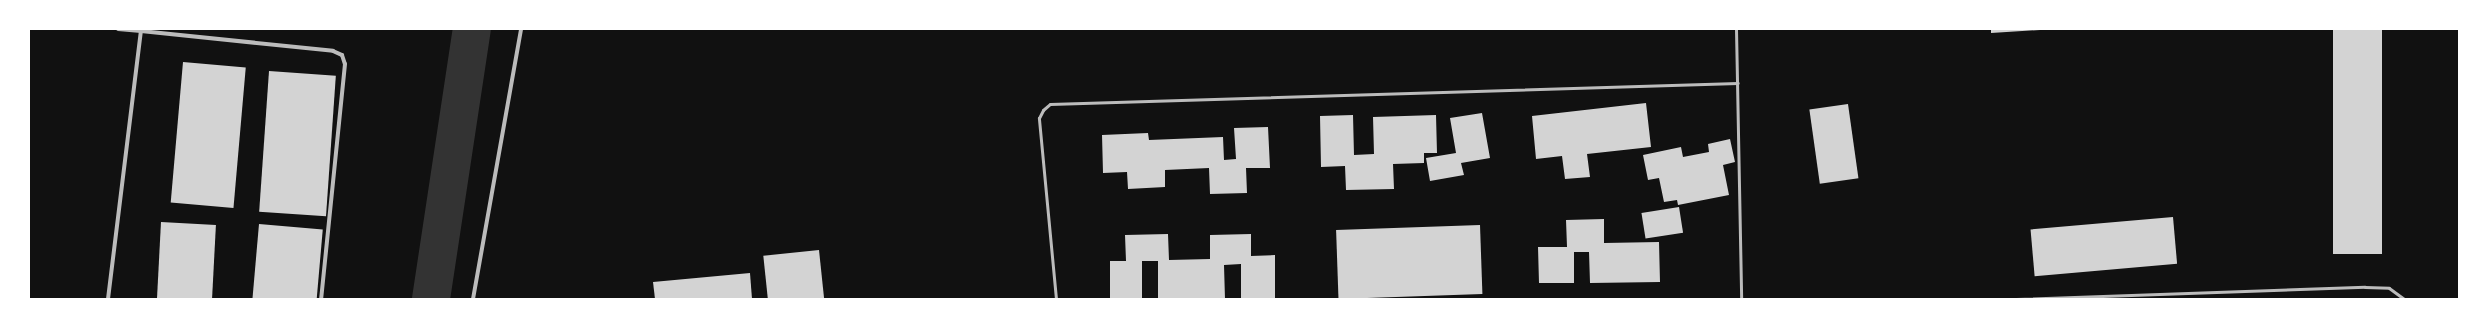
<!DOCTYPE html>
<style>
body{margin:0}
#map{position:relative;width:2488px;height:328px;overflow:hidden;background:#111;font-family:Spectral,serif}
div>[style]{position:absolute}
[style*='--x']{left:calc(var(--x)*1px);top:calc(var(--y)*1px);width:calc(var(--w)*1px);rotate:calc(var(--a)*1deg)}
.canal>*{height:38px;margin:-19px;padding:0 19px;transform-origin:19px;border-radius:19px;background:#333}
.building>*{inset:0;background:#d3d3d3;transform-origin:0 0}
.service>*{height:3px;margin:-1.5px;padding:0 1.5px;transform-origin:1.5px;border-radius:1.5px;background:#bcbcbc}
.minor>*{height:4px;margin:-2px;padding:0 2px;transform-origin:2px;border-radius:2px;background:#bcbcbc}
span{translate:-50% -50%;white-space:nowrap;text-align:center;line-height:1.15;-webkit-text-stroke:3px #fff;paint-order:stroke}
.frame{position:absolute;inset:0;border:30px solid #fff;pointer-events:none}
</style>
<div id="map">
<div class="canal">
<i style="--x:431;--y:299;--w:273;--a:-81.4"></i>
</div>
<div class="building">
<i style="clip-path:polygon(1991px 29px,2040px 29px,2040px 30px,1991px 33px)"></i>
<i style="left:2333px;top:29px;width:49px;height:225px"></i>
<i style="left:183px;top:62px;width:63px;height:141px;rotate:5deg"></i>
<i style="left:269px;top:71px;width:67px;height:141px;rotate:4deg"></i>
<i style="clip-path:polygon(1646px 103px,1651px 147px,1587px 154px,1590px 177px,1565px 179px,1562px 156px,1536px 159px,1532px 116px)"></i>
<i style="left:1848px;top:104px;width:75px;height:39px;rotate:82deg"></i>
<i style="clip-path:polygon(1482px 113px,1490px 158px,1461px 163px,1464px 175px,1430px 181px,1426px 158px,1456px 153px,1450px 118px)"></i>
<i style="clip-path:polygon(1353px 115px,1354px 155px,1374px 154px,1373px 117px,1436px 115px,1437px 153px,1424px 153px,1424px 163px,1393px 164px,1394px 189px,1346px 190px,1345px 166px,1321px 167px,1320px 116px)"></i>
<i style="clip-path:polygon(1268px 127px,1270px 168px,1246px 168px,1247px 193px,1210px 194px,1209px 168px,1165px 170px,1165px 187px,1128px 189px,1127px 172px,1103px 173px,1102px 135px,1148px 133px,1149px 140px,1223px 137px,1224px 160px,1236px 159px,1234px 128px)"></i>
<i style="clip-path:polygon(1730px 139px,1735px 162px,1723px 165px,1729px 195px,1678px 205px,1677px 200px,1664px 202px,1659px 178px,1648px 180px,1643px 155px,1681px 147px,1683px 157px,1709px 152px,1708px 144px)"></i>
<i style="left:1679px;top:207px;width:26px;height:38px;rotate:81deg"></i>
<i style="left:2173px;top:217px;width:47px;height:143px;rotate:85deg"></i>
<i style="clip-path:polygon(1604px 219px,1604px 243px,1659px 242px,1660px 282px,1590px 283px,1589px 252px,1574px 252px,1574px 283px,1539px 283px,1538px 247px,1567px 247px,1566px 220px)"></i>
<i style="left:161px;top:222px;width:55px;height:77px;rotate:3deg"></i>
<i style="left:259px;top:224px;width:64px;height:75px;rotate:5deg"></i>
<i style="left:1480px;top:225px;width:69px;height:144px;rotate:88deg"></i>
<i style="clip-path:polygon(1168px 234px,1169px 260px,1210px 259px,1210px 235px,1251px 234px,1251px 256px,1275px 255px,1275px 299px,1241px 299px,1241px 264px,1224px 265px,1225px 299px,1158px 299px,1158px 261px,1142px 261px,1142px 299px,1110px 299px,1110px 261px,1126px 261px,1125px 235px)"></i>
<i style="left:819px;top:250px;width:49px;height:56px;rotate:84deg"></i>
<i style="clip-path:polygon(750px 273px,752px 299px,655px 299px,653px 282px)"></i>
</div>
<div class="service">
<i style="--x:1736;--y:29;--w:270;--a:88.9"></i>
<i style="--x:1056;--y:299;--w:182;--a:-95.4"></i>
<i style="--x:1039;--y:118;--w:9;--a:-63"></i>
<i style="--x:1043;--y:110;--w:9;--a:-41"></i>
<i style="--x:1050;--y:104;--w:688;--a:-1.75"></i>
<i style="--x:2016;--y:299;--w:349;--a:-2"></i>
<i style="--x:2365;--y:287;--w:24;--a:2"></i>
<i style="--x:2389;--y:288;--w:19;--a:36"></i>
</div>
<div class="minor">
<i style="--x:141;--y:31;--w:193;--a:5.9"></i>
<i style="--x:333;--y:51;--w:10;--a:24"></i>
<i style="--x:342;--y:55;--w:9;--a:72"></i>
<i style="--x:345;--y:64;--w:236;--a:95.8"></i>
<i style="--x:108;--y:299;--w:270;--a:-83"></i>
<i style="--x:141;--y:31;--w:23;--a:-175"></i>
<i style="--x:473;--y:299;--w:274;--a:-79.9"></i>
</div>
<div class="frame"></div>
</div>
